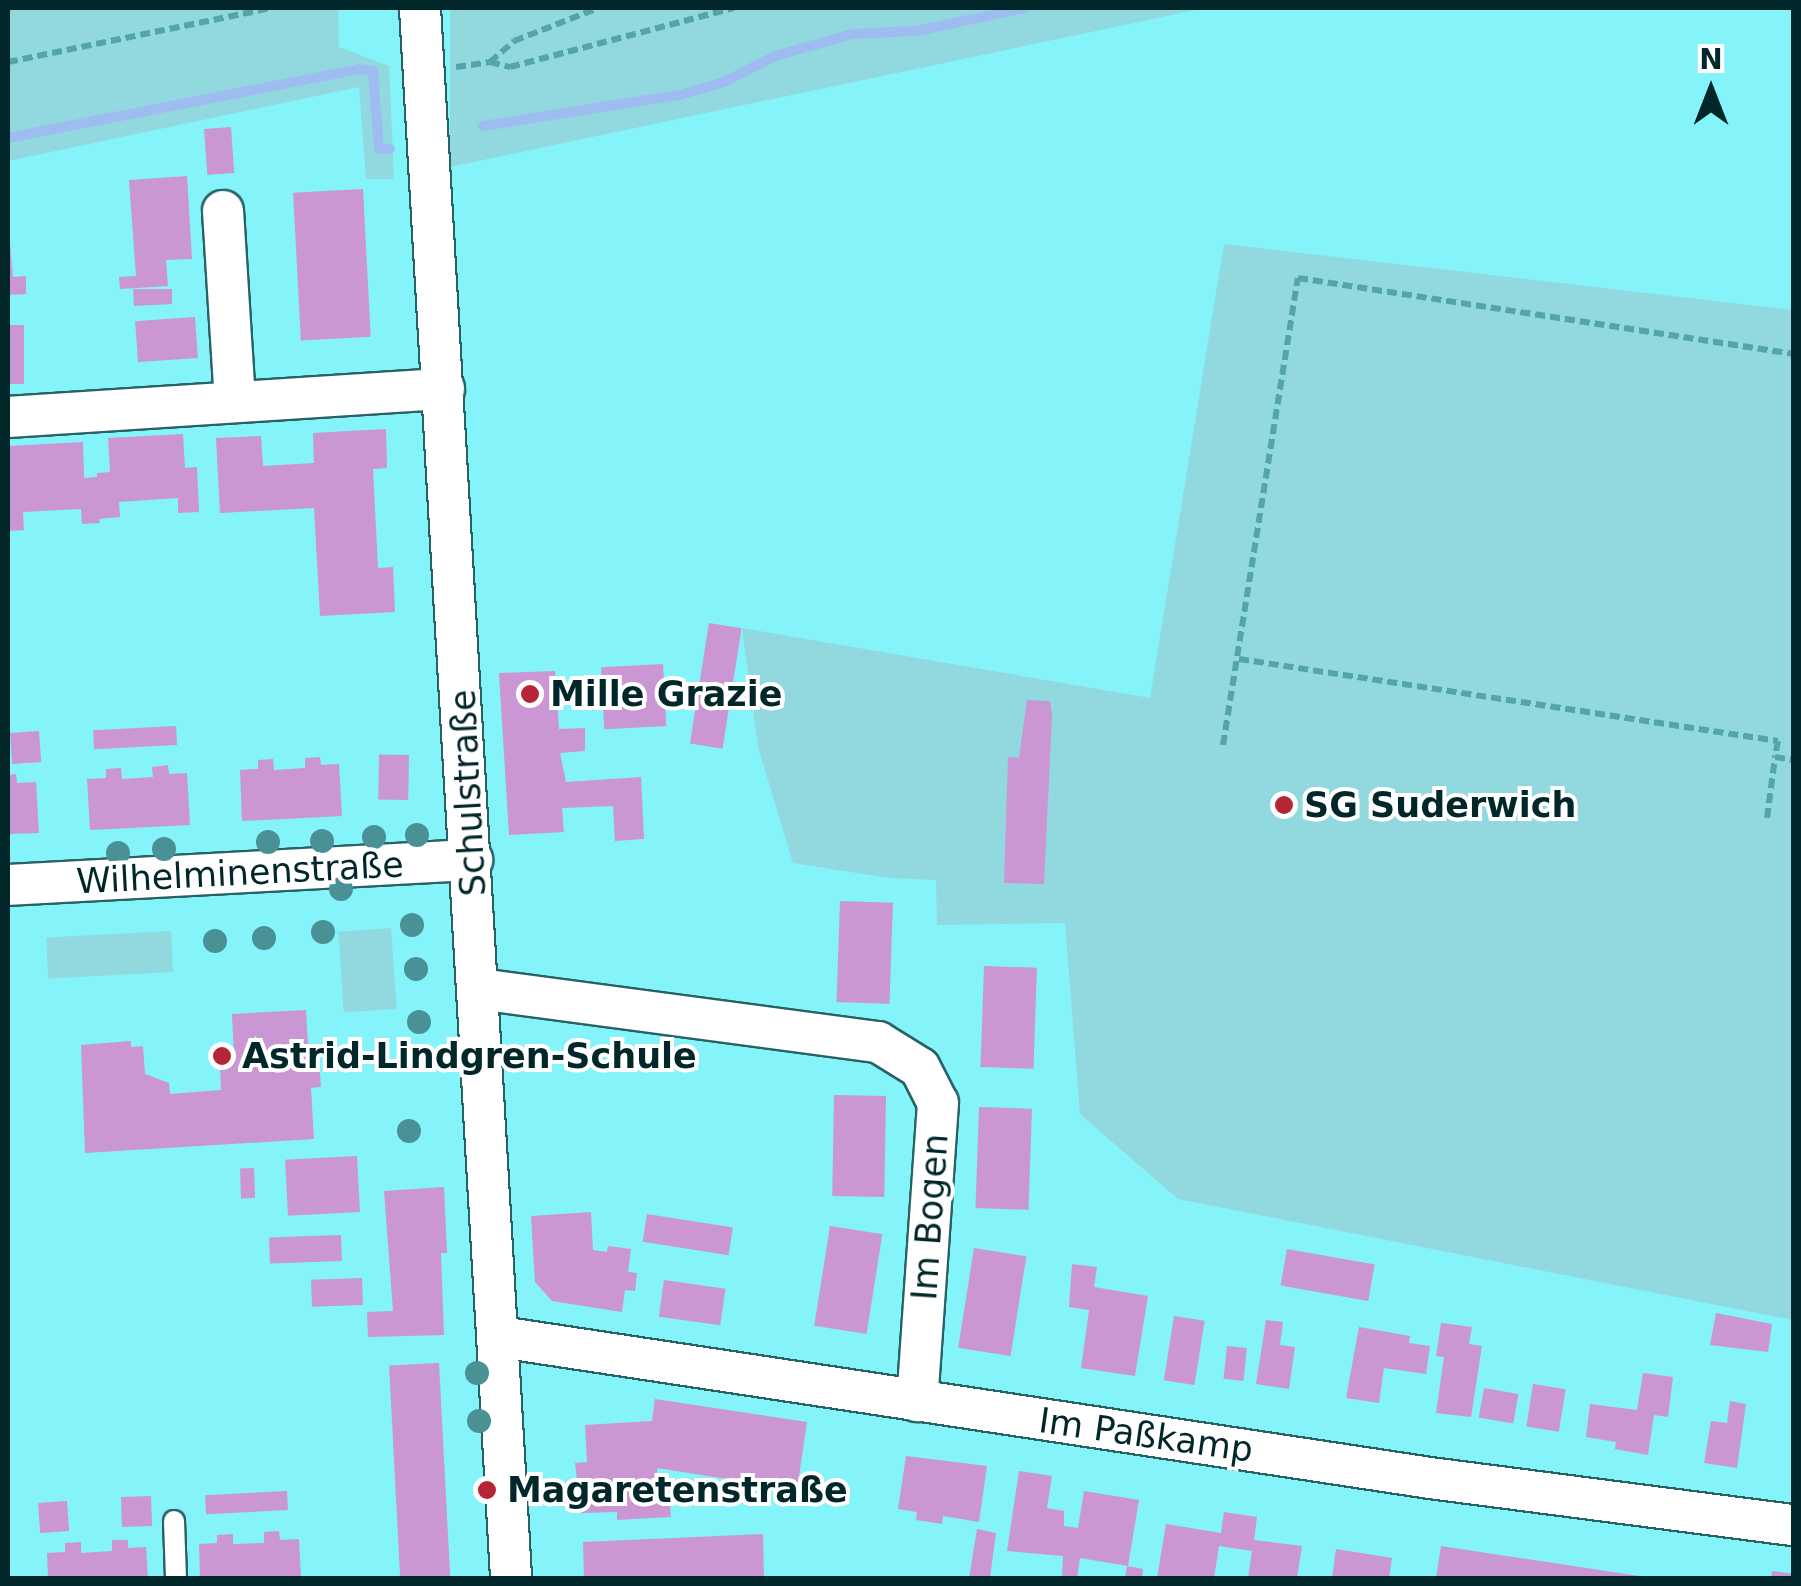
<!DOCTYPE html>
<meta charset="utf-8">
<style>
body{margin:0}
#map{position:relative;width:1801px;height:1586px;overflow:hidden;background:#85f3fa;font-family:"DejaVu Sans",sans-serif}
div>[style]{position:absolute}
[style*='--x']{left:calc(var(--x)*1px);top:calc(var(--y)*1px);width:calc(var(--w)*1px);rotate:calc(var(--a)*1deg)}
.green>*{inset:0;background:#91d9de;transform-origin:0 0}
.stream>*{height:10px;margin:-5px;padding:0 5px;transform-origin:5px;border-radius:5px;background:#9ebcf0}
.building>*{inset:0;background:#ca96d3;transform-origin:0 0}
.path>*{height:6px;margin-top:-3px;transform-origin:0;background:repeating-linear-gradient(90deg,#53a5aa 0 10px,transparent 0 15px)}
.roads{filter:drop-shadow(2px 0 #276266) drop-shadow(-2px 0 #276266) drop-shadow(0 2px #276266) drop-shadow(0 -2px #276266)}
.service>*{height:20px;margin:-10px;padding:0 10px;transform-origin:10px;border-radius:10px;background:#fff}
.minor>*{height:40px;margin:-20px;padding:0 20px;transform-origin:20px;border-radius:20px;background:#fff}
.trees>*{width:24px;height:24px;margin:-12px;border-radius:50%;background:#4a9195}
.dots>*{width:28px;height:28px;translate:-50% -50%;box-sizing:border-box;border:5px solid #fff;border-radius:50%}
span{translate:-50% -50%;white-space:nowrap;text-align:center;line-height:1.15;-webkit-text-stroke:8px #fff;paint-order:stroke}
.poi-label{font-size:35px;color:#02272a;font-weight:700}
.left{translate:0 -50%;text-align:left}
.street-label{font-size:35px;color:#02272a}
.frame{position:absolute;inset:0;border:10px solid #02272a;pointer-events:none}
.north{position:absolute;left:1661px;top:40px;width:100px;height:100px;-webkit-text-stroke:8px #fff;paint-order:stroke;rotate:0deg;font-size:28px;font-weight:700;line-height:40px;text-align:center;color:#02272a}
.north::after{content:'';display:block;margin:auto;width:35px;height:45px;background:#02272a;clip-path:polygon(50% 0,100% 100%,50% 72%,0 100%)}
</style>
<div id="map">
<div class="green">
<i style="clip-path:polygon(8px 8px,338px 8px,339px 47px,389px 66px,394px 179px,366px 179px,359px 87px,8px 161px)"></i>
<i style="clip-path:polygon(450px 8px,1205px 8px,450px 167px)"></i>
<i style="clip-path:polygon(1224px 244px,1793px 310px,1793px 1320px,1178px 1199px,1080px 1114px,1065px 923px,937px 925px,936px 880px,889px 878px,793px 863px,758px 747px,742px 628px,1150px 698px)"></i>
<i style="left:391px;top:928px;width:81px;height:53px;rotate:86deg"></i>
<i style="left:171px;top:931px;width:41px;height:125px;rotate:87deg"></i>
</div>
<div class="stream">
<i style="--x:483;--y:126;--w:198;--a:-9"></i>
<i style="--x:679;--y:95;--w:47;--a:-16.1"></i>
<i style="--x:724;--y:82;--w:57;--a:-27"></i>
<i style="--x:775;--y:56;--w:80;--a:-15.9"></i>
<i style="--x:852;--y:34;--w:64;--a:-2.7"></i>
<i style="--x:916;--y:31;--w:111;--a:-11.9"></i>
<i style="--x:8;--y:138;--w:358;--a:-11.1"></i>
<i style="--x:359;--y:69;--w:14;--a:8"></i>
<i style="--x:373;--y:71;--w:78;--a:85.6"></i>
<i style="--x:379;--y:149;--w:11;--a:0"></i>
</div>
<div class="building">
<i style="left:231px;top:127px;width:46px;height:27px;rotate:86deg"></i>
<i style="clip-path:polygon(187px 176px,192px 259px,166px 260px,168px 286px,120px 289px,119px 277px,136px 276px,129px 180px)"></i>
<i style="left:363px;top:189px;width:148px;height:70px;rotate:87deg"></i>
<i style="clip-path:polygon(8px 219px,13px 277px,26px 276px,26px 294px,8px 295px)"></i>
<i style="clip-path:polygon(133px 289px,172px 289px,172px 304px,134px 306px)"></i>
<i style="left:195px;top:317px;width:41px;height:60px;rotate:86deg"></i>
<i style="left:8px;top:325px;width:16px;height:59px"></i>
<i style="clip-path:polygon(386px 429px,387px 468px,373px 469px,378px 568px,393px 567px,395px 612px,320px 616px,314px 508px,220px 513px,216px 438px,261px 436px,263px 466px,314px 463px,313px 433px)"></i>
<i style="clip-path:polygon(183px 434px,185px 468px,197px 467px,199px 512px,178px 513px,178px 498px,119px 502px,120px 517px,99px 519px,100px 523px,82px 524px,81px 509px,23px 512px,24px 530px,8px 531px,10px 446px,83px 442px,84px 478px,97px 477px,97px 473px,110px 472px,108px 438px)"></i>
<i style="left:709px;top:623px;width:33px;height:122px;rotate:9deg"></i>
<i style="left:663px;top:664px;width:62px;height:62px;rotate:87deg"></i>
<i style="clip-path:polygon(555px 671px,559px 729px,585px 728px,585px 751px,560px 753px,566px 782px,641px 777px,644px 839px,615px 841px,613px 806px,562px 808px,564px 832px,509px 835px,499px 673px)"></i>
<i style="clip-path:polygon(1027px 700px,1050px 701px,1052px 715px,1044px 884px,1004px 883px,1008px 757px,1019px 758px)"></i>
<i style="left:176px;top:726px;width:19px;height:83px;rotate:87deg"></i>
<i style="left:39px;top:731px;width:31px;height:29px;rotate:86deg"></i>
<i style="left:409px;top:755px;width:45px;height:30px;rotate:91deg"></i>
<i style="clip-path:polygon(320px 757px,321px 765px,339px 764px,342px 816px,242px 821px,240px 770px,258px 769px,258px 760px,273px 759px,274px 770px,305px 768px,305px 758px)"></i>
<i style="clip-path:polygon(168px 765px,169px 774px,187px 773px,190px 825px,90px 830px,87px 779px,106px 778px,106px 769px,121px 768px,122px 779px,153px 777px,152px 767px)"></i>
<i style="clip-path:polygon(16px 774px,17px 783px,36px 782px,39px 833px,8px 834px,8px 775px)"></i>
<i style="left:840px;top:901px;width:53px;height:101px;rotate:2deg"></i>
<i style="left:984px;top:966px;width:53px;height:101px;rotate:2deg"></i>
<i style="clip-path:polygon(306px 1010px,309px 1061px,319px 1060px,321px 1087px,311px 1088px,314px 1139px,85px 1153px,81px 1045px,131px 1041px,131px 1047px,143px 1046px,145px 1074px,169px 1083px,170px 1094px,221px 1090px,220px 1066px,224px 1066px,224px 1056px,234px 1056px,232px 1014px)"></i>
<i style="left:834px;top:1095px;width:52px;height:101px;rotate:1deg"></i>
<i style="left:979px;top:1107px;width:53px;height:101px;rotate:2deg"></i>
<i style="left:357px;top:1156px;width:56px;height:72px;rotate:87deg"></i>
<i style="left:254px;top:1168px;width:30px;height:14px;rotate:88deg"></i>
<i style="clip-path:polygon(444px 1187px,447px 1253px,441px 1253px,444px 1335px,368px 1337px,367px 1312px,393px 1311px,384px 1191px)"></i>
<i style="clip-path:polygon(591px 1212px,593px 1250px,607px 1252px,608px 1246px,631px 1249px,628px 1272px,637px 1273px,635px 1291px,625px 1290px,622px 1312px,552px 1301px,535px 1282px,531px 1216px)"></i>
<i style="left:647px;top:1214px;width:87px;height:28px;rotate:9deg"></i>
<i style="left:830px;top:1226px;width:53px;height:101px;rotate:9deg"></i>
<i style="left:341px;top:1235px;width:26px;height:72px;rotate:88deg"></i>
<i style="left:974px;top:1248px;width:53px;height:101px;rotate:9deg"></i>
<i style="left:1287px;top:1249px;width:89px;height:37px;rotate:10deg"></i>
<i style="clip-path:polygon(1072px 1264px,1097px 1267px,1094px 1287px,1148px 1296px,1135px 1376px,1081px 1368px,1089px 1310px,1069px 1307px)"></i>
<i style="left:362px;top:1278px;width:27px;height:51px;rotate:88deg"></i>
<i style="left:664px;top:1280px;width:62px;height:37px;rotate:8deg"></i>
<i style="clip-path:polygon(1716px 1313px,1772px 1324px,1768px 1352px,1710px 1345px)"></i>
<i style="left:1174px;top:1316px;width:31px;height:65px;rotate:9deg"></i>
<i style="clip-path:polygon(1266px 1320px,1283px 1322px,1280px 1345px,1295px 1347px,1289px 1389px,1256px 1384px)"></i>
<i style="clip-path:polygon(1441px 1323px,1472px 1327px,1469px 1344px,1482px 1346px,1471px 1417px,1436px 1413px,1444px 1357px,1436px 1356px)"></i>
<i style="clip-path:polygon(1359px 1327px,1410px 1336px,1409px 1343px,1430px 1346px,1426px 1374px,1384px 1368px,1379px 1403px,1346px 1398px)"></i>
<i style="left:1227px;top:1346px;width:20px;height:33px;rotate:6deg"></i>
<i style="left:439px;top:1363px;width:215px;height:50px;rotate:87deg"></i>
<i style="clip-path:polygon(1643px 1373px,1673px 1377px,1668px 1417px,1654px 1415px,1648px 1455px,1615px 1449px,1616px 1442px,1586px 1437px,1590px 1404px,1637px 1410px)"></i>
<i style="left:1533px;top:1384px;width:33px;height:43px;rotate:9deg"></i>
<i style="left:1484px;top:1388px;width:35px;height:30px;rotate:10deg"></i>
<i style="clip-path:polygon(655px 1399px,807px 1422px,797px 1490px,657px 1468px,659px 1492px,669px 1491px,671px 1517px,617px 1520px,617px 1512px,581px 1513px,575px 1463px,587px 1462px,585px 1425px,652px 1421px)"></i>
<i style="clip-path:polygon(1730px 1401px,1746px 1404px,1737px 1468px,1704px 1463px,1711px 1421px,1727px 1423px)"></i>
<i style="clip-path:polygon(906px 1456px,987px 1466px,979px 1522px,943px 1516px,942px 1524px,916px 1520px,917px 1512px,898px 1509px)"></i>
<i style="clip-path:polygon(1019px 1471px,1052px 1476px,1047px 1508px,1064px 1511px,1064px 1526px,1078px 1528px,1084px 1491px,1139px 1500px,1128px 1566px,1080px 1558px,1077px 1578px,1062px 1578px,1063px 1556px,1007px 1551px)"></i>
<i style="left:287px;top:1491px;width:19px;height:82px;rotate:87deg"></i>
<i style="left:151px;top:1496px;width:30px;height:30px;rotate:88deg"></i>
<i style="left:67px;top:1501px;width:30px;height:29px;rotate:86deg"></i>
<i style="clip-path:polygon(1224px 1512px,1257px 1517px,1254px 1540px,1302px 1546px,1297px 1578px,1248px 1578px,1252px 1551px,1219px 1546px,1214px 1578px,1157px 1578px,1166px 1524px,1221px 1533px)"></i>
<i style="clip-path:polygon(977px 1529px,996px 1533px,990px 1578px,969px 1578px)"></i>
<i style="clip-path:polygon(279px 1531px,280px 1540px,299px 1539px,301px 1578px,200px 1578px,199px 1544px,217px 1543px,217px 1535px,233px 1534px,233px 1544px,264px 1543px,264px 1532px)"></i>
<i style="clip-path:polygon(763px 1534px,764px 1578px,584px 1578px,583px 1542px)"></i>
<i style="clip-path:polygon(112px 1540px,128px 1540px,128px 1548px,146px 1547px,148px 1578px,48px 1578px,47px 1553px,65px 1552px,65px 1543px,81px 1542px,81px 1553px,112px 1551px)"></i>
<i style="clip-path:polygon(1441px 1546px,1639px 1576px,1639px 1578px,1436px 1578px)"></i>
<i style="clip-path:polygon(1336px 1549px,1392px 1558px,1389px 1578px,1332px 1578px)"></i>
<i style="clip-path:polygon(1127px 1566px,1143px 1569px,1142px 1578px,1125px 1578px)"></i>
<i style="clip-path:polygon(1772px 1571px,1794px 1574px,1794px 1578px,1771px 1578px)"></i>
</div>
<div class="path">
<i style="--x:8;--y:62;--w:269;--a:-11.6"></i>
<i style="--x:490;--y:62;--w:32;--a:-41"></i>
<i style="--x:514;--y:41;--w:90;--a:-21.4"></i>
<i style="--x:456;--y:67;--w:34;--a:-8"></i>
<i style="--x:490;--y:62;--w:21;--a:14"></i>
<i style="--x:510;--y:67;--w:232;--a:-14.8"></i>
<i style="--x:1239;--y:659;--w:545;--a:8.65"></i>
<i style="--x:1778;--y:741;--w:16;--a:101"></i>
<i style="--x:1775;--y:757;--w:19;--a:9"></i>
<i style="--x:1223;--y:745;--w:473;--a:-80.9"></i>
<i style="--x:1298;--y:278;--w:502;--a:8.71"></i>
<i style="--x:1767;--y:818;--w:62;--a:-82.5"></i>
</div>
<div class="roads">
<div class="service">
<i style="--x:174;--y:1521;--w:57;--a:88"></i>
</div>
<div class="minor">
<i style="--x:420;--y:8;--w:1573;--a:86.68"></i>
<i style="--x:223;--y:211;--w:191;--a:86.4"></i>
<i style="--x:8;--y:417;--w:437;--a:-3.7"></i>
<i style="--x:8;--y:885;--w:465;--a:-3.1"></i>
<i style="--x:479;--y:989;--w:403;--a:7.6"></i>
<i style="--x:878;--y:1042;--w:49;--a:31.8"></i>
<i style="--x:920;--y:1068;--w:39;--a:63"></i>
<i style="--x:938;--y:1103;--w:299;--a:94"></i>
<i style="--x:500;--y:1337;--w:941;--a:8.62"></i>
<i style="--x:1430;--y:1478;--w:367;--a:7.4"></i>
</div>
</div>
<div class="trees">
<i style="left:417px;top:835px"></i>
<i style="left:374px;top:837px"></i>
<i style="left:322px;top:841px"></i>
<i style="left:268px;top:842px"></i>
<i style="left:164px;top:849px"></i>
<i style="left:118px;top:853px"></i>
<i style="left:341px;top:889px"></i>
<i style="left:412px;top:925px"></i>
<i style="left:323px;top:932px"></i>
<i style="left:264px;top:938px"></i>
<i style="left:215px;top:941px"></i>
<i style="left:416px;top:969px"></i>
<i style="left:419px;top:1022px"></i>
<i style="left:409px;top:1131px"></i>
<i style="left:477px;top:1373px"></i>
<i style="left:479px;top:1421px"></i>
</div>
<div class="dots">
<i style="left:530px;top:694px;background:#b62535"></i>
<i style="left:1284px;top:805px;background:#b62535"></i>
<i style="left:222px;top:1056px;background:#b62535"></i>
<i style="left:487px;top:1490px;background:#b62535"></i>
</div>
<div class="poi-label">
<span class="left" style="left:550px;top:694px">Mille Grazie</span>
<span class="left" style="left:1304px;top:805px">SG Suderwich</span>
<span class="left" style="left:242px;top:1056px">Astrid-Lindgren-Schule</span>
<span class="left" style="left:507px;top:1490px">Magaretenstraße</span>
</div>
<div class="street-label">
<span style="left:468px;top:793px;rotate:-93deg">Schulstraße</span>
<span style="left:240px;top:873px;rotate:-3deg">Wilhelminenstraße</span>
<span style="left:930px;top:1217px;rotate:-86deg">Im Bogen</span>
<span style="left:1146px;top:1435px;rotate:8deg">Im Paßkamp</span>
</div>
<div class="frame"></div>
<div class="north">N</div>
</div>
